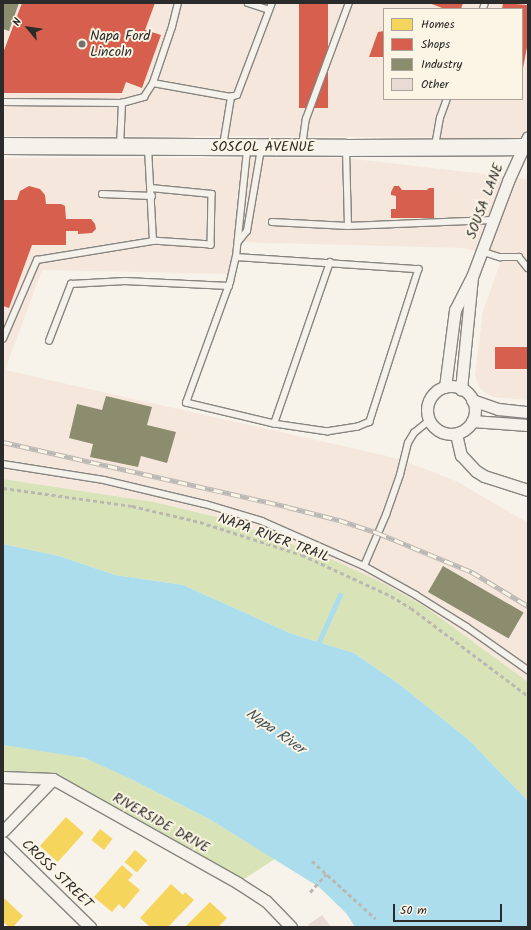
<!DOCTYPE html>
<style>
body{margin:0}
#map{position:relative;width:531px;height:930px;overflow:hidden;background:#f7f3ea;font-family:Kalam,sans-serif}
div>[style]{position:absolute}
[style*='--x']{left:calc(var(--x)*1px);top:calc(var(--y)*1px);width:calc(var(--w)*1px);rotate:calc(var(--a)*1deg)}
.built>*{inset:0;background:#f5e7db}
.green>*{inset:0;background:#d8e4b7}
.water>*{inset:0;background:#acdded}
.homes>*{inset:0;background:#f6d55c;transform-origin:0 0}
.shops>*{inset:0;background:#d6604d;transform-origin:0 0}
.industry>*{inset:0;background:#8c8c6e;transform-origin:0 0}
.stream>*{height:4.5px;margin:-2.25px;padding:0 2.25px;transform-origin:2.25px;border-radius:2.25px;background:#acdded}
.building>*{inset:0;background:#e8dbd5}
.path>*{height:2.5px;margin-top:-1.25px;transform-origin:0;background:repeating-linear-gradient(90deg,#bbb8b4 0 4px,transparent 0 7px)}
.roads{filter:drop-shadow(1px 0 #878581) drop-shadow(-1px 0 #878581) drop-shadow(0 1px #878581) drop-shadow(0 -1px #878581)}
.service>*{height:5.5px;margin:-2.75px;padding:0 2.75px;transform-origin:2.75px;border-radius:2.75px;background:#f5f2ec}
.minor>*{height:11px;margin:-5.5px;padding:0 5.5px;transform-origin:5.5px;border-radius:5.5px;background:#f5f2ec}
.minor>.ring{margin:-5.5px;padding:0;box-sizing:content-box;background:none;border:11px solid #f5f2ec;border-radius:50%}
.secondary>*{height:16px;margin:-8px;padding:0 8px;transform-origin:8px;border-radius:8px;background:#f5f2ec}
.rail>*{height:4.5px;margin-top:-2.25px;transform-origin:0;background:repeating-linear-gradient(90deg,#fcf5e5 0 9px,#bbb8b4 0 18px);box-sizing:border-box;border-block:1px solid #bbb8b4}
.dots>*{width:11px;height:11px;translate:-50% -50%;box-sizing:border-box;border:2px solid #fcf5e5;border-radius:50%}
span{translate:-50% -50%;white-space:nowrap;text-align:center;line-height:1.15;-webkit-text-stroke:4px #fcf5e5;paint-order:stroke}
.poi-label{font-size:14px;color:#2b2b2b}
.left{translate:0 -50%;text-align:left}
.street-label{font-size:14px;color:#2b2b2b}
.water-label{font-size:15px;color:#43555c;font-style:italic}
.frame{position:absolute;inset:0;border:4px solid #2b2b2b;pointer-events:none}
.legend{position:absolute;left:383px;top:8px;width:140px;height:92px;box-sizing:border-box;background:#fcf5e5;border:1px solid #a8a49b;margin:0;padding:5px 7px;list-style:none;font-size:12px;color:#2b2b2b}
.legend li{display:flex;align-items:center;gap:8px;height:20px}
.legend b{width:20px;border:1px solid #a8a49b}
.north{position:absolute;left:8px;top:8px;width:40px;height:40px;-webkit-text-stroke:3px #fcf5e5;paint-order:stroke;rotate:299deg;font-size:11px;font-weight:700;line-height:16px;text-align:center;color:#2b2b2b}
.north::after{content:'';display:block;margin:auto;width:14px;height:18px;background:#2b2b2b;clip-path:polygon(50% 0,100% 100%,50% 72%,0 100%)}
.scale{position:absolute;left:393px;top:904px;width:109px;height:18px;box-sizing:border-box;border:2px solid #2b2b2b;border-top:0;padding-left:5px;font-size:12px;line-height:14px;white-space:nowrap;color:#2b2b2b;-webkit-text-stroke:3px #fcf5e5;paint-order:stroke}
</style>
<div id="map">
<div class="built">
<i style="clip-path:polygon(evenodd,3px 3px,528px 3px,528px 145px,523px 147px,437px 137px,3px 136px,3px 3px,384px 9px,522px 9px,522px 99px,384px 99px,384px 9px)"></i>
<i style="clip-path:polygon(3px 158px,346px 158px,528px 179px,528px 400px,493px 397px,485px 393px,479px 386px,475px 375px,483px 311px,502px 258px,464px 248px,238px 242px,232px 274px,42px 270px,5px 370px,396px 458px,456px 481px,528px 523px,528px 682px,427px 608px,225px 519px,154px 502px,3px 479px)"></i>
</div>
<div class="green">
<i style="clip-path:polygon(3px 479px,154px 502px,225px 519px,331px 559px,383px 583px,427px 608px,528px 682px,528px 801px,469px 740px,399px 684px,354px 653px,292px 634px,183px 585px,115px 575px,59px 556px,3px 544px)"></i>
<i style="clip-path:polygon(3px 745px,67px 754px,98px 762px,211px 820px,275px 859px,238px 883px,53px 780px,3px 777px)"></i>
</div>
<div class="water">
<i style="clip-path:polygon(3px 544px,59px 556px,115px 575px,183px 585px,292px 634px,354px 653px,399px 684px,469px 740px,528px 801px,528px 927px,355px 927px,346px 913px,319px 887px,211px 820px,131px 779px,85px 758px,3px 745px)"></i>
</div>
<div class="homes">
<i style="left:66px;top:817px;width:24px;height:39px;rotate:42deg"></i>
<i style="left:100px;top:829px;width:16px;height:14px;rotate:38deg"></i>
<i style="left:135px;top:850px;width:16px;height:16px;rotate:40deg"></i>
<i style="clip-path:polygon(122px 865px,133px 875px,128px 880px,140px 890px,124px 909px,119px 904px,112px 912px,94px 897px)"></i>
<i style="clip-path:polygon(171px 884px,183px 895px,185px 892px,194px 900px,168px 927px,150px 927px,140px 918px)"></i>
<i style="clip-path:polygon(3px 897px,23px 916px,13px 927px,9px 927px,3px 922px)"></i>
<i style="clip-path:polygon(210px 902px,227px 918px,218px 927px,185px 927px)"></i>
</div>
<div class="shops">
<i style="clip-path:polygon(22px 3px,155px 3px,145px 30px,161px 35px,142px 88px,126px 82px,122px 93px,3px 93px,3px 53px)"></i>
<i style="left:299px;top:3px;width:29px;height:105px"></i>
<i style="clip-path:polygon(429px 3px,463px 3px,461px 9px,445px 9px)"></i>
<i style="clip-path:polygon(503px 3px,528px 5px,528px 42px,523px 68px,522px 9px,502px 9px)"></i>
<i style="clip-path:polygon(384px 31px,384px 57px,369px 57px,378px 32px)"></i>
<i style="clip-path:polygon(29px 186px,40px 189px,45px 195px,46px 204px,61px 204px,65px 206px,66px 219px,91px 219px,95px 224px,96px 229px,92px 233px,78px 234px,78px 231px,66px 231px,66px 245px,32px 245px,9px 308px,3px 306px,3px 200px,17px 200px,20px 191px)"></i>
<i style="clip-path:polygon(394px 186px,399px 186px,402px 190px,427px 190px,429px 188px,434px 188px,434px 218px,391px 218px,391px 209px,396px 209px,396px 196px,391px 195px,391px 192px)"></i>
<i style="left:528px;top:347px;width:22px;height:33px;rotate:90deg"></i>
</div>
<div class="industry">
<i style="clip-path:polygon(3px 3px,19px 3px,9px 31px,3px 29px)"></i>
<i style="clip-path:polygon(106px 396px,152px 407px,147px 425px,176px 432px,167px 463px,141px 456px,138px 467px,90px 457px,93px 444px,69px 438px,77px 404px,102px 410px)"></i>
<i style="left:443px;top:566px;width:93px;height:30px;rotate:30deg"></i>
</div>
<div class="stream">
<i style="--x:316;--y:648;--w:58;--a:-65.6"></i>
</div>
<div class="building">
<i style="clip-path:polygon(322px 915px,331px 927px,310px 927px,308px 925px)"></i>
</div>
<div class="path">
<i style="--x:3;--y:488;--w:130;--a:7.9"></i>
<i style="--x:132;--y:506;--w:70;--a:13.2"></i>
<i style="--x:200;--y:522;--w:107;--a:17.9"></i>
<i style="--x:302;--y:555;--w:98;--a:24.7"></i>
<i style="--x:391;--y:596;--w:23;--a:31"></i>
<i style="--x:411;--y:608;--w:146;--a:36.9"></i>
<i style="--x:312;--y:861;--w:86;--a:42.2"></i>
<i style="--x:310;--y:892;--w:24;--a:-48"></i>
</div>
<div class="roads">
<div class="service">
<i style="--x:248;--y:3;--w:22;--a:18"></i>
<i style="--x:483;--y:9;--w:6;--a:-72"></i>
<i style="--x:153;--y:83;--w:59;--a:-71.3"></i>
<i style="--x:172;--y:27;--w:25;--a:-76"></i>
<i style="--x:3;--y:102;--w:119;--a:0.5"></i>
<i style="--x:120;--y:146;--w:43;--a:-87.3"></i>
<i style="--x:122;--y:103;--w:23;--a:-15"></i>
<i style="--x:144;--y:97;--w:17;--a:-57"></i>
<i style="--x:153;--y:83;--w:79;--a:10.2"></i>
<i style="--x:223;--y:146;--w:50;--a:-80.7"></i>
<i style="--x:231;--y:97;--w:6;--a:-18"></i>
<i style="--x:237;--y:95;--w:98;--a:-69.2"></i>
<i style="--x:302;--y:146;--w:27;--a:-82"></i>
<i style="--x:306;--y:119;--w:124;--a:-69.7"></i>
<i style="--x:435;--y:146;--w:28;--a:-80"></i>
<i style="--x:440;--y:118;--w:20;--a:-70"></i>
<i style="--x:151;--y:188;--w:61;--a:5.6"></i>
<i style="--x:212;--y:194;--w:51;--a:91.1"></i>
<i style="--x:211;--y:245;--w:58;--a:-176.1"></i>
<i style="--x:102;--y:194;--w:50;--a:2.3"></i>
<i style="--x:272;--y:222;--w:76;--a:3"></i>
<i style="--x:348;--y:226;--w:76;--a:-91.5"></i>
<i style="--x:348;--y:226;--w:144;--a:-2.4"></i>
<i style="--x:238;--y:242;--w:14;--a:-51"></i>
<i style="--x:247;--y:231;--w:83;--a:-80.3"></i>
<i style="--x:481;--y:251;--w:20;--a:18"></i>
<i style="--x:500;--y:257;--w:19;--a:0"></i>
<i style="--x:519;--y:257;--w:14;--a:51"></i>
<i style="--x:236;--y:257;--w:183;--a:3.8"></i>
<i style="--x:419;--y:269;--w:161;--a:107.8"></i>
<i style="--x:370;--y:422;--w:13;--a:157"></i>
<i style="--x:358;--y:427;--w:30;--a:171"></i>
<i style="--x:328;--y:432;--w:55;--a:-171.6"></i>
<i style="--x:274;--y:424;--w:90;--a:-166.6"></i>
<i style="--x:186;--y:403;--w:129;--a:-70"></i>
<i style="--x:230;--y:282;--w:26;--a:-77"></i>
<i style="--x:236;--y:257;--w:108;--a:-84.1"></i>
<i style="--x:3;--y:339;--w:86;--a:-66.7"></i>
<i style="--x:37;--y:260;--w:118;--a:-9.3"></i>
<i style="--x:153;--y:241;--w:92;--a:-93.1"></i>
<i style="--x:49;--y:341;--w:61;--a:-68.9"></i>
<i style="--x:71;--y:284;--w:54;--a:-3.2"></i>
<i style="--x:125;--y:281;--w:104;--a:2.8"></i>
<i style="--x:274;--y:424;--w:171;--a:-70.9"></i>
<i style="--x:3;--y:464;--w:102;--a:9"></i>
<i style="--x:104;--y:480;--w:104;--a:13.4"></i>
<i style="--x:205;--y:504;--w:59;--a:16.6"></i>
<i style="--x:262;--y:521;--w:111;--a:23.8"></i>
<i style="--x:364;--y:566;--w:60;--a:29.1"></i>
<i style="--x:416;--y:595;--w:60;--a:32.1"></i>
<i style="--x:467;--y:627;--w:75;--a:35.2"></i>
<i style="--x:364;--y:566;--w:56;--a:-66.7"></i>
<i style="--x:386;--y:515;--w:42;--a:-70.7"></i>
<i style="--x:400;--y:475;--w:33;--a:-76"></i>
<i style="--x:408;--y:443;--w:12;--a:-59"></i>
<i style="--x:414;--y:433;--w:19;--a:-39"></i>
</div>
<div class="minor">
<i style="--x:472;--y:277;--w:103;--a:-69.4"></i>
<i style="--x:508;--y:181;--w:48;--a:-65.6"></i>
<i class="ring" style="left:427px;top:386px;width:37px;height:37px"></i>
<i style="--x:445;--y:387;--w:78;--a:-82.6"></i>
<i style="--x:455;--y:310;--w:37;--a:-63"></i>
<i style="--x:472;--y:277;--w:113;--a:95.6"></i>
<i style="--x:472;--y:400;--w:28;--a:19"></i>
<i style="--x:498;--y:409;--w:30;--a:6"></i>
<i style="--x:472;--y:421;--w:56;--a:4.1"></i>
<i style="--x:456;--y:434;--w:22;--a:77"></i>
<i style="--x:461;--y:455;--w:22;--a:47"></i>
<i style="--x:476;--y:471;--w:9;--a:32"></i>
<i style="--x:484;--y:476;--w:46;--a:17.7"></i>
<i style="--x:3;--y:777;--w:50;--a:2.3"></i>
<i style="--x:53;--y:779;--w:212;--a:29.3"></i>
<i style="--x:238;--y:883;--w:33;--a:33"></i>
<i style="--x:266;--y:901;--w:36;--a:46"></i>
<i style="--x:3;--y:831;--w:72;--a:-46.1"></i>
<i style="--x:3;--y:842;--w:122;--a:44.3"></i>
</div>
<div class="secondary">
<i style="--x:3;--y:146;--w:343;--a:0.3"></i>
<i style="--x:346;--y:148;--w:177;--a:-0.3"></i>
<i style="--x:523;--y:147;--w:5;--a:-22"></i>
</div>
</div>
<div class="rail">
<i style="--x:3;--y:442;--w:292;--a:12.8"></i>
<i style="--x:288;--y:507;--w:53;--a:14.3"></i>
<i style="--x:339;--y:520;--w:41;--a:18.4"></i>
<i style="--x:378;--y:533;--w:102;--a:22.5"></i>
<i style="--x:472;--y:572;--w:66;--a:31.3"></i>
</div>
<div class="dots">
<i style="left:82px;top:44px;background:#72716e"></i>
</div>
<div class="poi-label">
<span class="left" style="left:90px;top:44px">Napa Ford<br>Lincoln</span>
</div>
<div class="street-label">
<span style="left:263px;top:147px">SOSCOL AVENUE</span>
<span style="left:485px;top:201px;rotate:-69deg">SOUSA LANE</span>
<span style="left:274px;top:538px;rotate:20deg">NAPA RIVER TRAIL</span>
<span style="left:161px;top:823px;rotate:29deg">RIVERSIDE DRIVE</span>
<span style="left:57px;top:874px;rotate:44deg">CROSS STREET</span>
</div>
<div class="water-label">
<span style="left:275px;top:732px;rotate:35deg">Napa River</span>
</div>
<div class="frame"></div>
<ul class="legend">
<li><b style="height:11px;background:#f6d55c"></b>Homes</li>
<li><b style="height:11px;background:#d6604d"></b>Shops</li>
<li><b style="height:11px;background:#8c8c6e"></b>Industry</li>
<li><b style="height:11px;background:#e8dbd5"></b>Other</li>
</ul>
<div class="north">N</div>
<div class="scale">50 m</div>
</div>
